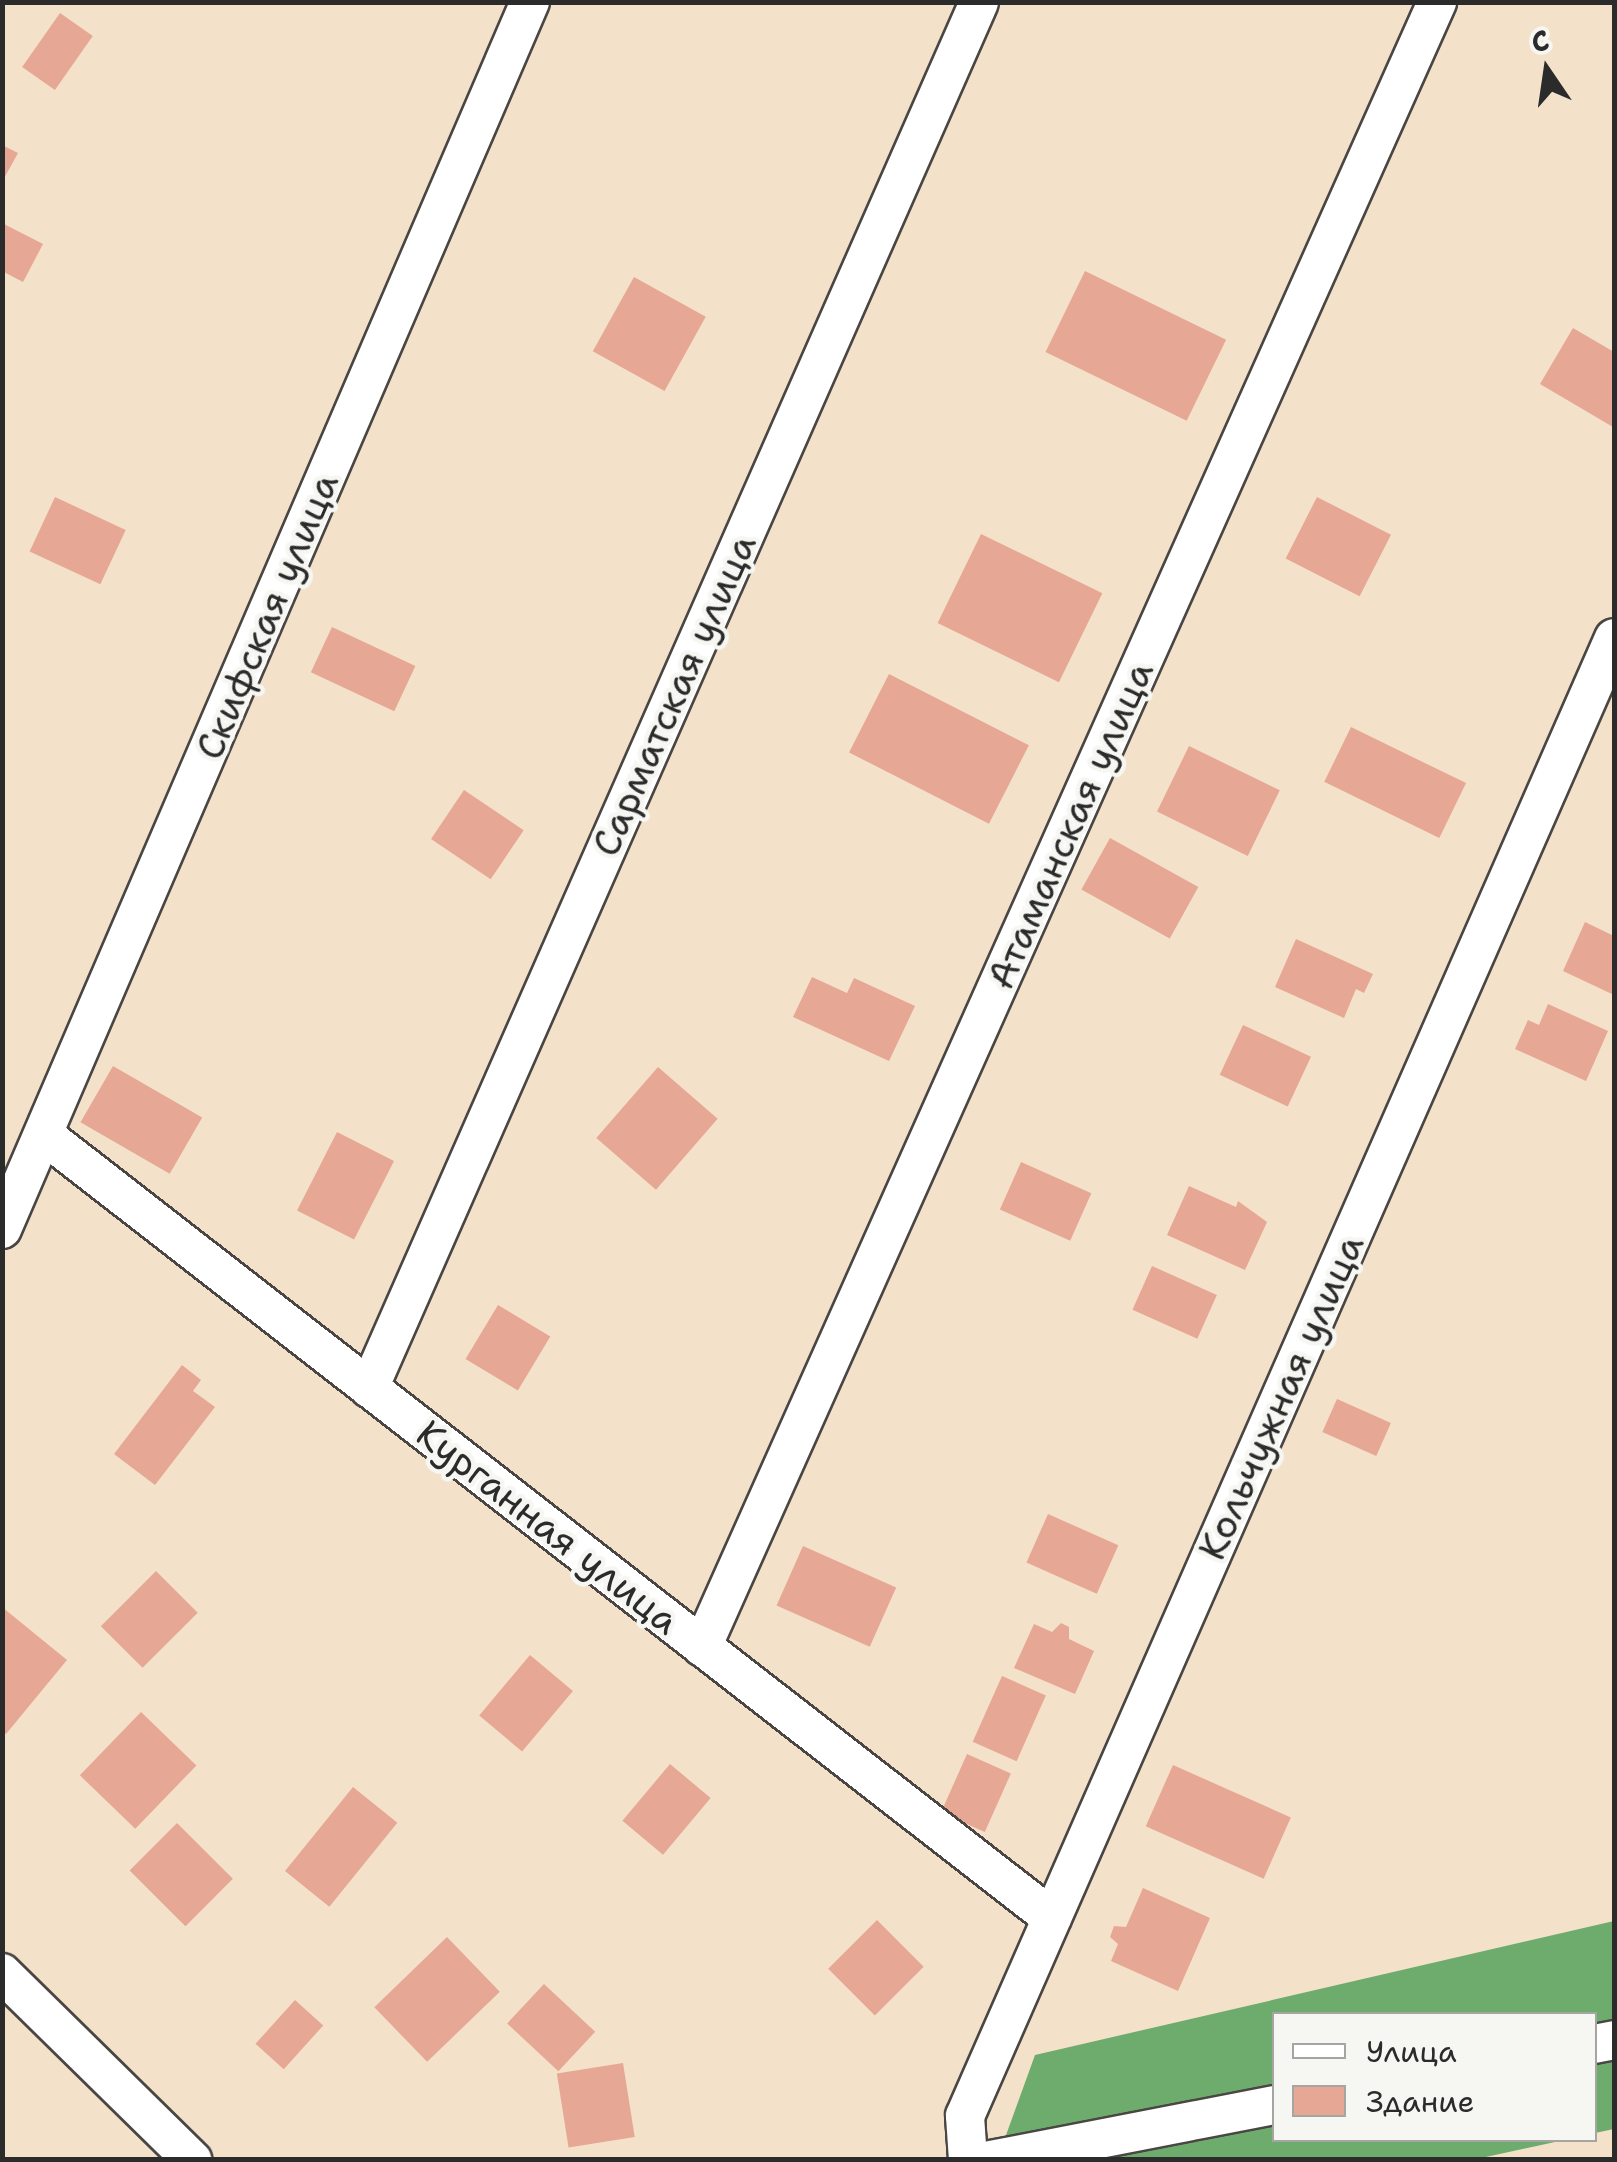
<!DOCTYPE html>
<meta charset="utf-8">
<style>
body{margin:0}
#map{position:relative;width:1617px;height:2162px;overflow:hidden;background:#f4e1c9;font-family:"Shantell Sans",sans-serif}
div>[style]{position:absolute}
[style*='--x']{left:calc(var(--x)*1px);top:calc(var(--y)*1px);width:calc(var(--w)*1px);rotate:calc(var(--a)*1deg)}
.forest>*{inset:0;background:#6dac6d}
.building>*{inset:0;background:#e6a794;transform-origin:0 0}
.roads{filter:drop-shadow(2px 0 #494643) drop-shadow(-2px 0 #494643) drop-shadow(0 2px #494643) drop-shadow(0 -2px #494643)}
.street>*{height:38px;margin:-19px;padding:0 19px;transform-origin:19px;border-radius:19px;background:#fff}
span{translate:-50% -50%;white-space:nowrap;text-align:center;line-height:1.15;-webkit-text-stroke:9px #f6f6f2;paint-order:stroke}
.street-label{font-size:38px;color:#2b2b2b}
.frame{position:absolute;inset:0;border:5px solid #2b2b2b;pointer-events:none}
.legend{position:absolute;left:1272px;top:2012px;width:325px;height:130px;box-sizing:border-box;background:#f6f6f2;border:2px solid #a5a5a2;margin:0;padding:12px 18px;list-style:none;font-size:30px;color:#2b2b2b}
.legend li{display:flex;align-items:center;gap:20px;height:50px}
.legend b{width:50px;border:2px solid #a5a5a2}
.north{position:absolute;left:1497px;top:20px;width:100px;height:100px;-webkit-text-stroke:8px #f6f6f2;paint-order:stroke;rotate:347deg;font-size:28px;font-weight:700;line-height:40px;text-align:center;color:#2b2b2b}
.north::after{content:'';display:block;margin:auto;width:35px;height:45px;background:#2b2b2b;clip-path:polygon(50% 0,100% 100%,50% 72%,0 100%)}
</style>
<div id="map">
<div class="forest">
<i style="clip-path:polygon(1614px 1921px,1614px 2129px,1595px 2133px,1594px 2014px,1274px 2014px,1274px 2140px,1564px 2140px,1472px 2160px,997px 2160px,1035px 2055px)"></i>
</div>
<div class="building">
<i style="left:60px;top:13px;width:40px;height:66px;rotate:35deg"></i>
<i style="clip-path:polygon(2px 145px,18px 153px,2px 182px)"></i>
<i style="clip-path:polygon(2px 223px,43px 244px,23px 282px,2px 271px)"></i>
<i style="left:1085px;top:271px;width:157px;height:90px;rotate:26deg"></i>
<i style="left:634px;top:277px;width:82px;height:85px;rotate:29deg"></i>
<i style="clip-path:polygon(1573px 328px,1614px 352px,1613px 427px,1540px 384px)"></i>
<i style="left:55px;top:497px;width:78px;height:60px;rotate:25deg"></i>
<i style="left:1317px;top:497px;width:83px;height:69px;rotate:27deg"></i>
<i style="left:981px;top:534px;width:135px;height:99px;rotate:26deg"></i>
<i style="left:332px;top:627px;width:92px;height:50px;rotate:25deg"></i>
<i style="left:889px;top:674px;width:157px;height:88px;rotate:27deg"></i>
<i style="left:1351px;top:727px;width:128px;height:61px;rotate:26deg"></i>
<i style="left:1189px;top:746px;width:101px;height:73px;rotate:26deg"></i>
<i style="left:464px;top:790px;width:72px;height:59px;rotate:34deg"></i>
<i style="left:1110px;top:838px;width:101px;height:59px;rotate:29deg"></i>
<i style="clip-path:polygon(1585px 922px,1614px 936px,1614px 995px,1563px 971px)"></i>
<i style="clip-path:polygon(1296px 939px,1373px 974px,1364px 993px,1356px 989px,1344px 1018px,1275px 987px)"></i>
<i style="clip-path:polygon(812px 977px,847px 993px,854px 978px,915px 1006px,889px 1061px,793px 1017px)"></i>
<i style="clip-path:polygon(1548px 1004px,1608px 1031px,1586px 1081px,1515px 1049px,1528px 1020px,1539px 1025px)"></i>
<i style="left:1243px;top:1025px;width:75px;height:55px;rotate:25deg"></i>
<i style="left:113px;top:1066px;width:103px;height:65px;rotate:30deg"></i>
<i style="left:658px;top:1067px;width:79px;height:94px;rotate:41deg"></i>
<i style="left:337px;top:1132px;width:64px;height:88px;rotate:27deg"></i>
<i style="left:1021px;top:1162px;width:77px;height:52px;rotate:24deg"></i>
<i style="clip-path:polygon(1189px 1186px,1236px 1207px,1238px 1201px,1267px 1222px,1245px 1270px,1167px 1235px)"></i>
<i style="left:1152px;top:1266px;width:71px;height:48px;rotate:24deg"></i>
<i style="left:498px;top:1305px;width:61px;height:63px;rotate:31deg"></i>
<i style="clip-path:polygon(182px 1365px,201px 1380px,193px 1391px,215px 1407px,155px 1485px,114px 1454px)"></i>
<i style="left:1337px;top:1399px;width:59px;height:36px;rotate:24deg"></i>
<i style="left:1048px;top:1514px;width:77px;height:53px;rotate:24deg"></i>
<i style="left:803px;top:1546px;width:102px;height:65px;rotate:24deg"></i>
<i style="left:156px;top:1571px;width:59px;height:78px;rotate:45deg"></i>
<i style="clip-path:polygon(2px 1607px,67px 1660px,6px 1734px,2px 1731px)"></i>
<i style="clip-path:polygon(1061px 1623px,1069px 1627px,1069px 1639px,1094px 1651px,1075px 1694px,1014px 1668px,1034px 1624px,1052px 1632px)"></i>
<i style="left:530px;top:1655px;width:56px;height:79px;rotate:40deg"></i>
<i style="left:1002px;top:1676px;width:48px;height:72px;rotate:24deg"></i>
<i style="left:141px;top:1712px;width:77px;height:88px;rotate:44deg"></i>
<i style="left:967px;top:1754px;width:48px;height:64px;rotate:24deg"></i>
<i style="left:670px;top:1764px;width:53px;height:74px;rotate:40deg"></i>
<i style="left:1173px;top:1765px;width:129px;height:67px;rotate:24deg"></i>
<i style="left:353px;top:1787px;width:57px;height:108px;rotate:39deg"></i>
<i style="left:177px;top:1823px;width:79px;height:67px;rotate:45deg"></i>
<i style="clip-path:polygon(1143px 1888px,1210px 1918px,1178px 1991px,1111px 1961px,1118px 1944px,1110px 1937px,1114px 1926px,1126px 1927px)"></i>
<i style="left:877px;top:1920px;width:66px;height:69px;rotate:45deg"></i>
<i style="left:447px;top:1937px;width:76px;height:101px;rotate:46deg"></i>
<i style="left:544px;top:1984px;width:70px;height:54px;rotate:43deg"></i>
<i style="left:295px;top:2000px;width:38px;height:59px;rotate:42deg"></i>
<i style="left:623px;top:2063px;width:75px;height:67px;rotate:81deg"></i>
</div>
<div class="roads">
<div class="street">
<i style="--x:44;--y:1135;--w:1276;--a:37.84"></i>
<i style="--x:2;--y:1229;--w:1336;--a:-66.72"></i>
<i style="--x:369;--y:1388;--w:1514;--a:-66.24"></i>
<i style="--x:702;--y:1647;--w:1802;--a:-65.92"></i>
<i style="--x:2;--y:1973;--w:267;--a:44.5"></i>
<i style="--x:1594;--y:2044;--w:20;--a:-11"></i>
<i style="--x:968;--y:2160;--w:44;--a:-93.9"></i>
<i style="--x:965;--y:2116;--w:1614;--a:-66.29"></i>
<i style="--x:991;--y:2160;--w:288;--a:-11"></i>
</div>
</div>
<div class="street-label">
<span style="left:267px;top:616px;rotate:-67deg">Скифская улица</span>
<span style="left:674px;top:695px;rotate:-66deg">Сарматская улица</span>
<span style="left:1070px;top:825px;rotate:-66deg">Атаманская улица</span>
<span style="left:1281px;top:1397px;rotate:-66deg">Кольчужная улица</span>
<span style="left:548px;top:1527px;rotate:38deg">Курганная улица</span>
</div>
<div class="frame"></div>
<ul class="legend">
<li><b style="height:12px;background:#fff"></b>Улица</li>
<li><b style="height:28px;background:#e6a794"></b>Здание</li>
</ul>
<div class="north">С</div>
</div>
